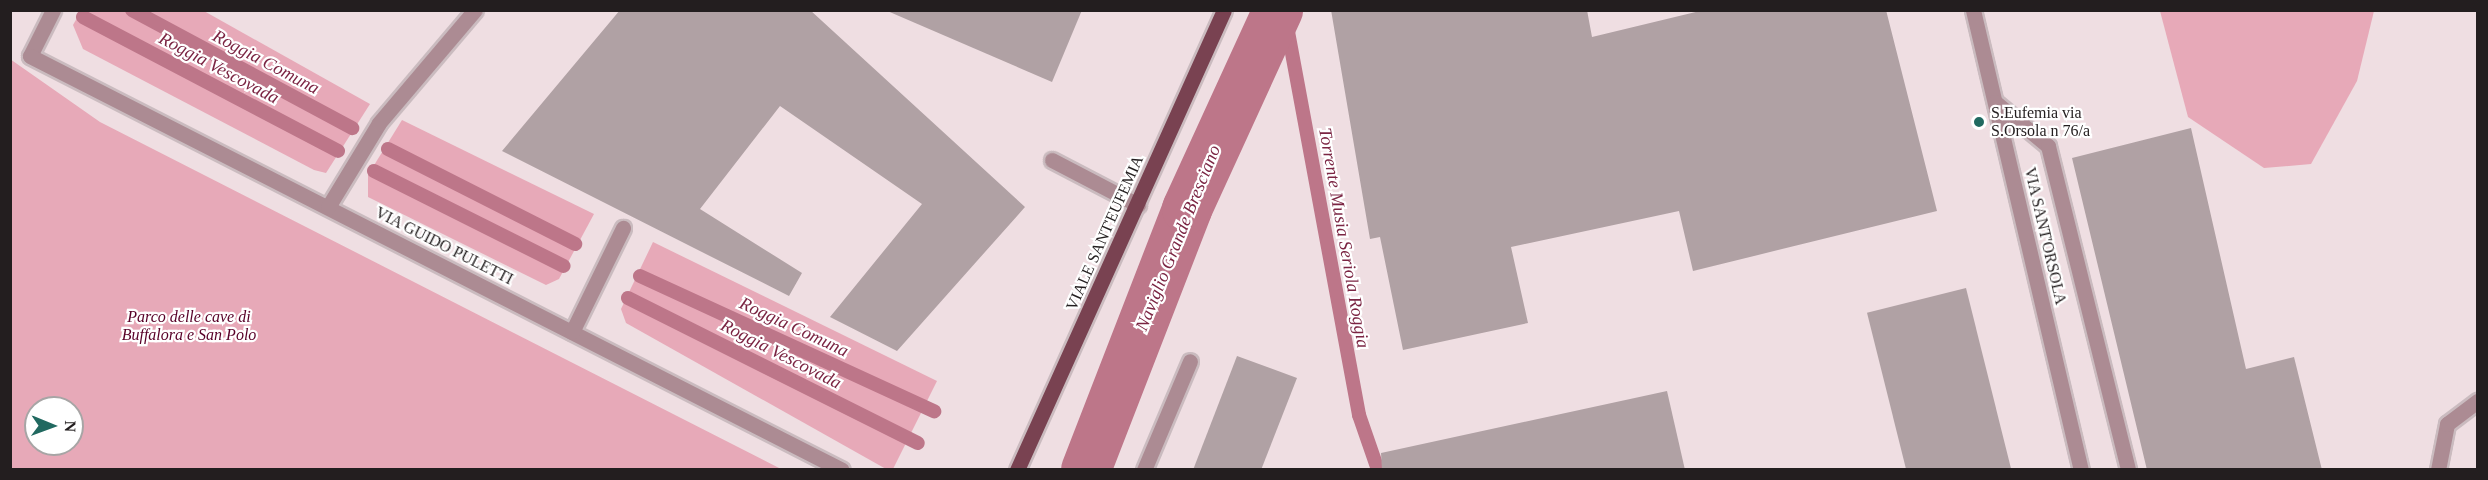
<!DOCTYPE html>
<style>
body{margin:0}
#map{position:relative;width:2488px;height:480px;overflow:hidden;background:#efdee2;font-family:Georgia,serif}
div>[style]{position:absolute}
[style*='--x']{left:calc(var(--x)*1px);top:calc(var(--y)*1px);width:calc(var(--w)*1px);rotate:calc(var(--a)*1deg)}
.green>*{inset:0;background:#e7a9b8}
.stream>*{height:14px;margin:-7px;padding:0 7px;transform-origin:7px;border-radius:7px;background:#bd7689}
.canal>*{height:50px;margin:-25px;padding:0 25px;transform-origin:25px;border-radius:25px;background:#bd7689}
.building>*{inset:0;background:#b0a1a4;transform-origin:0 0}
.roads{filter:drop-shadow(2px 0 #cabbbf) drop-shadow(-2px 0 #cabbbf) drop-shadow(0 2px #cabbbf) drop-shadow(0 -2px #cabbbf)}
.minor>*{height:15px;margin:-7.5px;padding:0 7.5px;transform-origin:7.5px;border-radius:7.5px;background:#ac8b93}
.major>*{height:15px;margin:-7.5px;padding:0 7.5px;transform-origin:7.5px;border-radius:7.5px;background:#794251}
.dots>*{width:16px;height:16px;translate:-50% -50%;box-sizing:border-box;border:3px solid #fff;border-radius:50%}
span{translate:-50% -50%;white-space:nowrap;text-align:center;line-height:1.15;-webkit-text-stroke:4.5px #fff;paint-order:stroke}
.poi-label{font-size:16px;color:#231e1f}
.left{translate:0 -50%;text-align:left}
.street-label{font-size:16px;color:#231e1f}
.park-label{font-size:16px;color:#580028;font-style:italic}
.water-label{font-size:18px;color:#7b2543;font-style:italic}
.frame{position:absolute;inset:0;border:12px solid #231e1f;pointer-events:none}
.north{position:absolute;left:24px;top:396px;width:60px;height:60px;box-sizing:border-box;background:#fff;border:2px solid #a7a5a5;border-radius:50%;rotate:91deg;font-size:16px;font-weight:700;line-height:24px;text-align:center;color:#231e1f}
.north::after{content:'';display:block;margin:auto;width:21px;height:27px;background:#216960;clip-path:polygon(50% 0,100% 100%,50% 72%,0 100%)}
</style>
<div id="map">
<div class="green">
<i style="clip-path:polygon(81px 11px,204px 11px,370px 104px,326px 173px,314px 170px,83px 49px,73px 25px)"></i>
<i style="clip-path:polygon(2160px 11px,2374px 11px,2357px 81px,2311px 164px,2264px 168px,2188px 117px)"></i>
<i style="clip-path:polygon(evenodd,10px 59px,100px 122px,781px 469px,11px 469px,10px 59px,36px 408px,72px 408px,72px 444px,36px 444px,36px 408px)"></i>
<i style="clip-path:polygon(402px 120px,594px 214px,559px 279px,546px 285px,368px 197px,368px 175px)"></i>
<i style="clip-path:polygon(653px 242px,937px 381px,893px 469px,886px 469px,626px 323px,621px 309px)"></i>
</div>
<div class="stream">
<i style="--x:132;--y:10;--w:250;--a:28.2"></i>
<i style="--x:1284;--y:10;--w:412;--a:79.5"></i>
<i style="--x:1359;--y:415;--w:58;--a:70.9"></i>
<i style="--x:83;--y:17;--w:288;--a:27.7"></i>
<i style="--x:388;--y:149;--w:210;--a:26.9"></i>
<i style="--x:374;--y:171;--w:212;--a:26.6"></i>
<i style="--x:640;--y:276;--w:324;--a:24.7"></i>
<i style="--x:628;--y:298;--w:324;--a:26.6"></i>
</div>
<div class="canal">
<i style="--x:1086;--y:470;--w:280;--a:-68.8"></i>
<i style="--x:1187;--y:209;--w:219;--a:-65.4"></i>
</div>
<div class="building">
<i style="clip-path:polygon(620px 10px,810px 10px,1025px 207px,897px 351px,830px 317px,922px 204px,780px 106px,700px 209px,802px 273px,789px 296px,502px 151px)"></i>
<i style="clip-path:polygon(885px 10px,1082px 10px,1052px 82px)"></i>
<i style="clip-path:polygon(1331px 10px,1587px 10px,1592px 37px,1704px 10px,1886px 10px,1937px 211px,1693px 271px,1679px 211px,1511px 247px,1528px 323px,1403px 350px,1380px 237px,1370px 239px)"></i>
<i style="clip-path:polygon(2191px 128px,2246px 369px,2294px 357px,2322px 470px,2147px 470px,2072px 158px)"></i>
<i style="left:1966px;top:288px;width:187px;height:102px;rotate:76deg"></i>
<i style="clip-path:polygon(1237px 356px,1297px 378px,1261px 470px,1193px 470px)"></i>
<i style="clip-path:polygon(1667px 391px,1685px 470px,1382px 470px,1381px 453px)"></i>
</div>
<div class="roads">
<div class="minor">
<i style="--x:53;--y:10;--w:51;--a:116.6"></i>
<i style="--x:30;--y:56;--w:911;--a:27.01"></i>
<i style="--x:1973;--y:10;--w:473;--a:76.8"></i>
<i style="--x:1995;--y:102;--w:69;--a:39.7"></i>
<i style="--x:2048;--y:146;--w:334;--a:76.1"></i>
<i style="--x:1052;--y:160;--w:97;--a:27.6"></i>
<i style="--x:328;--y:207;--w:98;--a:-58.7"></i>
<i style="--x:379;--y:123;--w:148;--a:-49.7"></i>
<i style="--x:572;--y:332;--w:116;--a:-63.9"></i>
<i style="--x:1144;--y:470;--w:118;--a:-67.1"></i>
<i style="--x:2438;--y:470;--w:47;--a:-78.9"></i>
<i style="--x:2447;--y:424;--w:39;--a:-37"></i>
</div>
<div class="major">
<i style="--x:1017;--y:470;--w:504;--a:-65.77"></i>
</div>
</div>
<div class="dots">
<i style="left:1979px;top:122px;background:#216960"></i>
</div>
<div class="poi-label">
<span class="left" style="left:1991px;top:122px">S.Eufemia via<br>S.Orsola n 76/a</span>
</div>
<div class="street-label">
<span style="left:1105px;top:233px;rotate:-66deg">VIALE SANT'EUFEMIA</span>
<span style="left:2045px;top:236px;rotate:77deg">VIA SANT'ORSOLA</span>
<span style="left:444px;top:246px;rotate:27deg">VIA GUIDO PULETTI</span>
</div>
<div class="park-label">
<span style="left:189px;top:326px">Parco delle cave di<br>Buffalora e San Polo</span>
</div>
<div class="water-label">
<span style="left:266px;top:62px;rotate:28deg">Roggia Comuna</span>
<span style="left:219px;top:68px;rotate:28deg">Roggia Vescovada</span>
<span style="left:1178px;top:238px;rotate:-68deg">Naviglio Grande Bresciano</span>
<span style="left:1344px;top:238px;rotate:80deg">Torrente Musia Seriola Roggia</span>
<span style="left:794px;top:327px;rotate:25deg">Roggia Comuna</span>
<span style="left:781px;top:354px;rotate:27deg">Roggia Vescovada</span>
</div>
<div class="frame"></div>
<div class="north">N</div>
</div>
